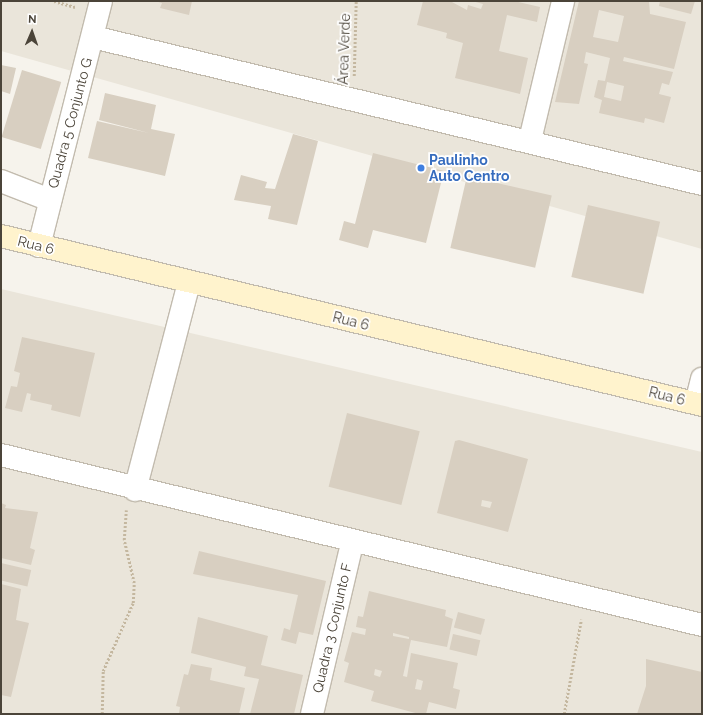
<!DOCTYPE html>
<meta charset="utf-8">
<style>
body{margin:0}
#map{position:relative;width:703px;height:715px;overflow:hidden;background:#f6f3ec;font-family:Raleway,sans-serif}
div>[style]{position:absolute}
[style*='--x']{left:calc(var(--x)*1px);top:calc(var(--y)*1px);width:calc(var(--w)*1px);rotate:calc(var(--a)*1deg)}
.residential>*{inset:0;background:#eae5da}
.building>*{inset:0;background:#d8cfc1;transform-origin:0 0}
.path>*{height:2.5px;margin-top:-1.25px;transform-origin:0;background:repeating-linear-gradient(90deg,#c4b79f 0 2px,transparent 0 4px)}
.roads{filter:drop-shadow(1px 0 #c2bbae) drop-shadow(-1px 0 #c2bbae) drop-shadow(0 1px #c2bbae) drop-shadow(0 -1px #c2bbae)}
.street>*{height:22px;margin:-11px;padding:0 11px;transform-origin:11px;border-radius:11px;background:#fff}
.secondary>*{height:22px;margin:-11px;padding:0 11px;transform-origin:11px;border-radius:11px;background:#fff3cd}
.dots>*{width:11px;height:11px;translate:-50% -50%;box-sizing:border-box;border:2px solid #fff;border-radius:50%}
span{translate:-50% -50%;white-space:nowrap;text-align:center;line-height:1.15;-webkit-text-stroke:3.5px #fff;paint-order:stroke}
.street-label{font-size:14px;color:#4b4439}
.shop-label{font-size:14px;color:#366cbe;font-weight:700}
.left{translate:0 -50%;text-align:left}
.frame{position:absolute;inset:0;border:2px solid #4b4439;pointer-events:none}
.north{position:absolute;left:12px;top:12px;width:40px;height:40px;-webkit-text-stroke:3px #fff;paint-order:stroke;rotate:2deg;font-size:11px;font-weight:700;line-height:16px;text-align:center;color:#4b4439}
.north::after{content:'';display:block;margin:auto;width:14px;height:18px;background:#4b4439;clip-path:polygon(50% 0,100% 100%,50% 72%,0 100%)}
</style>
<div id="map">
<div class="residential">
<i style="clip-path:polygon(1px 1px,702px 1px,702px 249px,1px 51px)"></i>
<i style="clip-path:polygon(1px 289px,702px 452px,702px 714px,1px 714px)"></i>
</div>
<div class="building">
<i style="clip-path:polygon(155px 1px,192px 1px,189px 15px,160px 8px,162px 3px)"></i>
<i style="clip-path:polygon(423px 1px,450px 1px,467px 10px,468px 5px,481px 9px,483px 4px,472px 1px,514px 1px,540px 7px,537px 22px,507px 15px,499px 51px,528px 58px,520px 94px,455px 78px,463px 43px,446px 38px,447px 33px,417px 25px)"></i>
<i style="clip-path:polygon(evenodd,579px 1px,649px 1px,650px 14px,686px 22px,674px 69px,624px 57px,623px 61px,673px 72px,669px 85px,662px 83px,659px 94px,671px 97px,664px 123px,645px 118px,644px 123px,599px 113px,602px 100px,594px 97px,598px 80px,605px 81px,610px 58px,586px 52px,584px 63px,588px 64px,579px 104px,555px 102px,579px 1px,599px 10px,624px 16px,618px 42px,593px 37px,599px 10px,579px 1px,607px 82px,624px 86px,621px 101px,604px 97px,607px 82px)"></i>
<i style="clip-path:polygon(660px 1px,695px 1px,691px 14px,659px 6px)"></i>
<i style="clip-path:polygon(1px 65px,16px 68px,10px 94px,1px 91px)"></i>
<i style="left:22px;top:70px;width:41px;height:70px;rotate:17deg"></i>
<i style="clip-path:polygon(105px 93px,156px 105px,151px 129px,175px 134px,165px 176px,88px 158px,97px 121px,149px 133px,99px 120px)"></i>
<i style="clip-path:polygon(293px 134px,318px 141px,297px 225px,268px 219px,271px 206px,234px 200px,241px 175px,267px 182px,265px 188px,275px 189px)"></i>
<i style="clip-path:polygon(373px 153px,444px 171px,426px 243px,373px 230px,368px 248px,339px 240px,344px 221px,355px 224px)"></i>
<i style="left:467px;top:176px;width:87px;height:74px;rotate:13deg"></i>
<i style="left:588px;top:205px;width:74px;height:74px;rotate:13deg"></i>
<i style="clip-path:polygon(22px 337px,95px 353px,80px 417px,51px 410px,52px 405px,30px 400px,31px 394px,27px 393px,22px 412px,5px 408px,11px 386px,17px 387px,20px 373px,14px 371px)"></i>
<i style="left:347px;top:413px;width:75px;height:76px;rotate:14deg"></i>
<i style="clip-path:polygon(evenodd,459px 440px,528px 459px,508px 532px,437px 513px,455px 441px,459px 440px,482px 500px,492px 502px,490px 508px,481px 506px,482px 500px)"></i>
<i style="clip-path:polygon(1px 503px,6px 505px,5px 508px,38px 512px,30px 548px,35px 550px,31px 565px,1px 558px)"></i>
<i style="clip-path:polygon(199px 551px,326px 581px,313px 635px,299px 632px,296px 644px,281px 640px,284px 628px,290px 630px,298px 595px,193px 574px)"></i>
<i style="left:1px;top:563px;width:31px;height:17px;rotate:13deg"></i>
<i style="clip-path:polygon(1px 584px,21px 589px,16px 620px,29px 623px,11px 697px,1px 695px)"></i>
<i style="clip-path:polygon(evenodd,369px 591px,446px 610px,445px 616px,453px 619px,447px 647px,411px 640px,403px 676px,407px 677px,411px 653px,458px 663px,453px 688px,460px 690px,456px 709px,429px 702px,426px 714px,419px 714px,371px 701px,374px 691px,344px 682px,349px 663px,344px 661px,352px 632px,365px 635px,366px 629px,356px 627px,358px 616px,363px 617px,369px 591px,393px 633px,409px 637px,409px 639px,393px 636px,393px 633px,369px 591px,375px 669px,382px 671px,380px 677px,374px 675px,375px 669px,369px 591px,417px 679px,423px 681px,421px 690px,415px 689px,417px 679px)"></i>
<i style="left:458px;top:612px;width:28px;height:16px;rotate:15deg"></i>
<i style="clip-path:polygon(198px 617px,268px 636px,261px 665px,303px 675px,294px 714px,250px 714px,259px 679px,244px 676px,246px 667px,191px 653px)"></i>
<i style="left:453px;top:634px;width:28px;height:16px;rotate:13deg"></i>
<i style="clip-path:polygon(646px 659px,702px 672px,702px 714px,637px 714px,646px 686px)"></i>
<i style="clip-path:polygon(191px 664px,212px 668px,210px 680px,245px 688px,239px 714px,179px 713px,180px 707px,176px 706px,184px 674px,188px 675px)"></i>
</div>
<div class="path">
<i style="--x:54;--y:1;--w:22;--a:16"></i>
<i style="--x:354;--y:76;--w:75;--a:-88.5"></i>
<i style="--x:102;--y:714;--w:43;--a:-88.7"></i>
<i style="--x:103;--y:671;--w:74;--a:-66.2"></i>
<i style="--x:133;--y:603;--w:20;--a:-87"></i>
<i style="--x:134;--y:583;--w:44;--a:-103.1"></i>
<i style="--x:124;--y:540;--w:30;--a:-86"></i>
<i style="--x:564;--y:714;--w:96;--a:-79.7"></i>
</div>
<div class="roads">
<div class="street">
<i style="--x:93;--y:37;--w:626;--a:13.57"></i>
<i style="--x:530;--y:140;--w:143;--a:-76.6"></i>
<i style="--x:1;--y:181;--w:53;--a:21.2"></i>
<i style="--x:39;--y:246;--w:253;--a:-75.8"></i>
<i style="--x:696;--y:403;--w:25;--a:-76"></i>
<i style="--x:1;--y:455;--w:721;--a:13.63"></i>
<i style="--x:135;--y:490;--w:215;--a:-75.4"></i>
<i style="--x:312;--y:714;--w:176;--a:-76.8"></i>
</div>
<div class="secondary">
<i style="--x:1;--y:236;--w:721;--a:13.55"></i>
</div>
</div>
<div class="dots">
<i style="left:421px;top:168px;background:#3f7fe0"></i>
</div>
<div class="street-label">
<span style="left:344px;top:49px;rotate:-88deg">Área Verde</span>
<span style="left:70px;top:123px;rotate:-75deg">Quadra 5 Conjunto G</span>
<span style="left:36px;top:245px;rotate:14deg">Rua 6</span>
<span style="left:351px;top:321px;rotate:14deg">Rua 6</span>
<span style="left:667px;top:396px;rotate:14deg">Rua 6</span>
<span style="left:332px;top:628px;rotate:-77deg">Quadra 3 Conjunto F</span>
</div>
<div class="shop-label">
<span class="left" style="left:429px;top:168px">Paulinho<br>Auto Centro</span>
</div>
<div class="frame"></div>
<div class="north">N</div>
</div>
